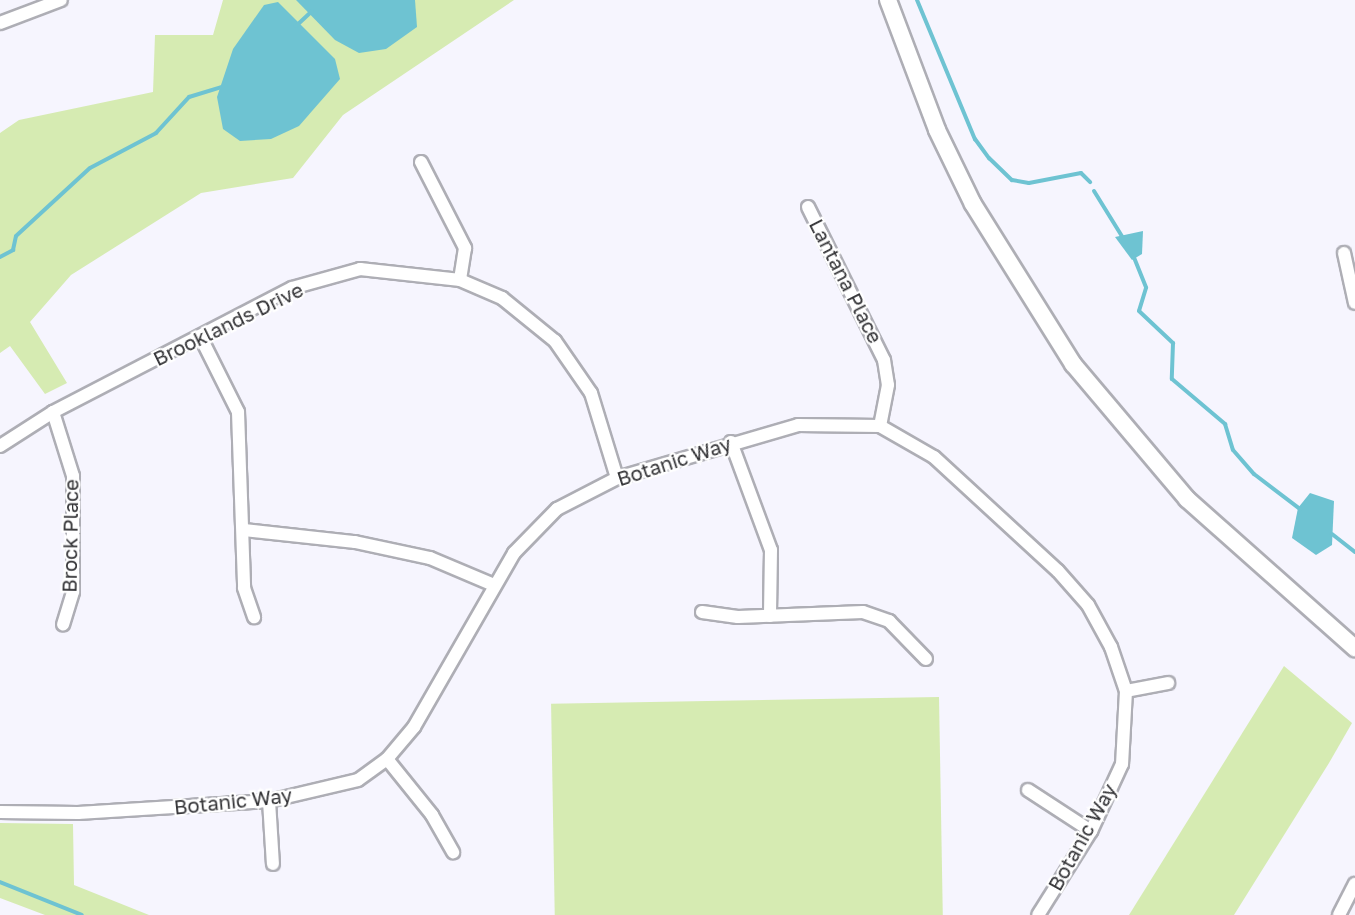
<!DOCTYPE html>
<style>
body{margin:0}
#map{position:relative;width:1355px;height:915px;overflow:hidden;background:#f6f5fe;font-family:"Golos Text",sans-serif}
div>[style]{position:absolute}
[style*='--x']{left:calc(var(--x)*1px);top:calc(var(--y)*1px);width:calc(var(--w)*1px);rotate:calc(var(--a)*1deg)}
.green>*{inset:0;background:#d6ebb2;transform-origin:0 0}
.water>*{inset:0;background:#6ec3d2}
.stream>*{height:4px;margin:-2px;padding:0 2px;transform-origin:2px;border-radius:2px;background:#6ec3d2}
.roads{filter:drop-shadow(2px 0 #aeaeb5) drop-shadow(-2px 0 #aeaeb5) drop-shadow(0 2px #aeaeb5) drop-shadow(0 -2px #aeaeb5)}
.minor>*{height:12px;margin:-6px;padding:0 6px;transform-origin:6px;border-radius:6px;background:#fff}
.major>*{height:16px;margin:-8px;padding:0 8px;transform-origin:8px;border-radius:8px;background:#fff}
span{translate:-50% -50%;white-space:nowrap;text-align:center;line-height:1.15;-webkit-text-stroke:4.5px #fff;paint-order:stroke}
.street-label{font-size:20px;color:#333336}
</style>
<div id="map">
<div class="green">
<i style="clip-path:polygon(223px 0,514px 0,343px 115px,293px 178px,201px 193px,71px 275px,30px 322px,67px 383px,45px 394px,10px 346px,0 353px,0 133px,19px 120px,153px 92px,155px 35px,213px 35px)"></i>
<i style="clip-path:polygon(1284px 666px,1352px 723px,1329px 763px,1234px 915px,1129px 915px)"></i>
<i style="left:939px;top:697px;width:218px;height:388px;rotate:89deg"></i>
<i style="clip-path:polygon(0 823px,73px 824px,74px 885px,149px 915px,45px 915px,0 898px)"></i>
</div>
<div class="water">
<i style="clip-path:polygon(296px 0,415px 0,417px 27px,386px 49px,359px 53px,335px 40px)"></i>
<i style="clip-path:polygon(278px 2px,335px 59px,340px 79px,299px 126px,271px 139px,240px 141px,223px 129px,217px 97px,233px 49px,264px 5px)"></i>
<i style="clip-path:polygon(1143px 231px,1142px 254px,1132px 260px,1115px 237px)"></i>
<i style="clip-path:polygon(1310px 493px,1334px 501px,1332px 545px,1316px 555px,1292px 538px,1298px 508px)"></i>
</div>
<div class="stream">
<i style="--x:917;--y:0;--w:151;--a:67.4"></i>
<i style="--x:975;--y:139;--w:24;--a:54"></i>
<i style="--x:989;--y:158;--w:32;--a:44"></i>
<i style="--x:1012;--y:180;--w:17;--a:10"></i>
<i style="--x:1029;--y:183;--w:53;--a:-10.9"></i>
<i style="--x:1081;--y:173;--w:13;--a:45"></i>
<i style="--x:296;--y:26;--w:22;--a:-43"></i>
<i style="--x:1094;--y:191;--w:55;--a:58.3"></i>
<i style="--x:1133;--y:255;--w:35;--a:68"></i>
<i style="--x:1146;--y:288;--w:24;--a:107"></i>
<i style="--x:1139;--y:311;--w:47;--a:43.3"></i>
<i style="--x:1173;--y:343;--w:36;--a:92"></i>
<i style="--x:1172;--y:379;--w:70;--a:40.3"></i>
<i style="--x:1225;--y:424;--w:27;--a:73"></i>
<i style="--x:1233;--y:450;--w:32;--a:49"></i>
<i style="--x:1254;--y:474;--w:58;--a:37.3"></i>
<i style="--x:0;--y:257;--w:15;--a:-28"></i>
<i style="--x:13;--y:250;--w:14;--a:-78"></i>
<i style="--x:16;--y:236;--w:100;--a:-42.6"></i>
<i style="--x:90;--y:168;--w:75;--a:-27.9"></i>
<i style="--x:156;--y:133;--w:49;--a:-47.5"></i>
<i style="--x:189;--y:97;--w:38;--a:-17"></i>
<i style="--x:1332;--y:534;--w:29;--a:38"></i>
<i style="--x:0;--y:882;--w:88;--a:21.9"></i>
</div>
<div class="roads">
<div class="minor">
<i style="--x:0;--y:23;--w:65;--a:-20.7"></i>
<i style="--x:421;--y:162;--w:97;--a:62.9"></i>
<i style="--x:465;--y:248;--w:32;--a:99"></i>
<i style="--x:808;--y:207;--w:171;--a:63.6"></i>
<i style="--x:884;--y:360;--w:25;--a:81"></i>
<i style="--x:888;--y:385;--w:42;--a:101"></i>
<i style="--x:1344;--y:253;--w:51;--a:77.6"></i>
<i style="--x:200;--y:336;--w:85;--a:63.4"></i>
<i style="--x:238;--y:412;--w:176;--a:88"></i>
<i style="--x:244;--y:588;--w:31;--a:71"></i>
<i style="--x:53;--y:412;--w:67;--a:72.6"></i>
<i style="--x:73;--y:476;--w:116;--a:90"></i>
<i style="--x:73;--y:592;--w:34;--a:107"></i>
<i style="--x:731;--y:442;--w:115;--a:69.7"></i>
<i style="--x:771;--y:550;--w:66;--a:90.9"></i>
<i style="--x:0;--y:446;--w:63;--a:-32.7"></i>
<i style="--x:53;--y:412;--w:269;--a:-27.4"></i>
<i style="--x:292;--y:288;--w:71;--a:-15.6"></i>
<i style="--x:360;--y:269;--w:101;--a:6.3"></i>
<i style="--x:460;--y:280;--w:46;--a:23.2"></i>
<i style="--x:502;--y:298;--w:68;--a:39.1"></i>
<i style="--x:555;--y:341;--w:63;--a:55.3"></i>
<i style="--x:591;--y:393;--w:89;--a:73"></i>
<i style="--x:244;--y:530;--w:112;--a:6.2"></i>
<i style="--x:355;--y:542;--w:77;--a:12"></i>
<i style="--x:430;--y:558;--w:69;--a:22.9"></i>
<i style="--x:702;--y:612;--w:36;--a:8"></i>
<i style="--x:738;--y:617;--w:125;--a:-2.3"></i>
<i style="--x:863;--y:612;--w:28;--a:19"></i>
<i style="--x:889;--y:621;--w:53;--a:45.8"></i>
<i style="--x:1126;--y:691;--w:43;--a:-10.8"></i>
<i style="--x:387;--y:759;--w:72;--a:51.2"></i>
<i style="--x:432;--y:815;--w:43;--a:60.4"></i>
<i style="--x:1028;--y:790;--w:75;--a:33.1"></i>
<i style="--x:269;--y:801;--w:63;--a:86.4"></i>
<i style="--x:0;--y:812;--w:78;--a:0.7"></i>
<i style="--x:78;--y:813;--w:191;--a:-3.6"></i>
<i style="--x:269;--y:801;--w:91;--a:-13.3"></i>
<i style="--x:358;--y:780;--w:36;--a:-36"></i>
<i style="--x:387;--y:759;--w:42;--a:-49.8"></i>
<i style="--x:414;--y:727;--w:201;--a:-60.1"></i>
<i style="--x:514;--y:553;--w:62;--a:-45.7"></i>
<i style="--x:557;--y:509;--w:68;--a:-27.3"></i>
<i style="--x:617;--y:478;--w:189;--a:-16.3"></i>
<i style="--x:798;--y:425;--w:82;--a:0.7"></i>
<i style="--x:880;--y:426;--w:62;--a:29.9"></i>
<i style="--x:934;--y:457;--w:168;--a:42.6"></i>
<i style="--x:1058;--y:571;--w:45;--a:48.6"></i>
<i style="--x:1088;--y:605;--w:48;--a:61.3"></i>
<i style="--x:1111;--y:647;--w:46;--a:71.2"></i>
<i style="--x:1126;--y:691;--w:73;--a:93.1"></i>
<i style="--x:1122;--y:764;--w:74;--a:114.8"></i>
<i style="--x:1091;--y:831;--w:99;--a:122.2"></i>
<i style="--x:1339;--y:915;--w:35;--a:-63"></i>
</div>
<div class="major">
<i style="--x:888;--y:0;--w:139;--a:69.3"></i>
<i style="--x:937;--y:130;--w:82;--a:64.1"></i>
<i style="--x:973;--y:204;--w:189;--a:58"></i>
<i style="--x:1073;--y:364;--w:177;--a:49.8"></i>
<i style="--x:1187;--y:499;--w:225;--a:41.6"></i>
</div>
</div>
<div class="street-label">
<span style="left:846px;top:281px;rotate:63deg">Lantana Place</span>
<span style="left:228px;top:324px;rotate:-26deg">Brooklands Drive</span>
<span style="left:674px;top:461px;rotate:-18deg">Botanic Way</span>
<span style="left:70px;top:536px;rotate:-89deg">Brock Place</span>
<span style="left:233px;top:801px;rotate:-6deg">Botanic Way</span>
<span style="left:1082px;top:837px;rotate:-61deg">Botanic Way</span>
</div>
</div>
